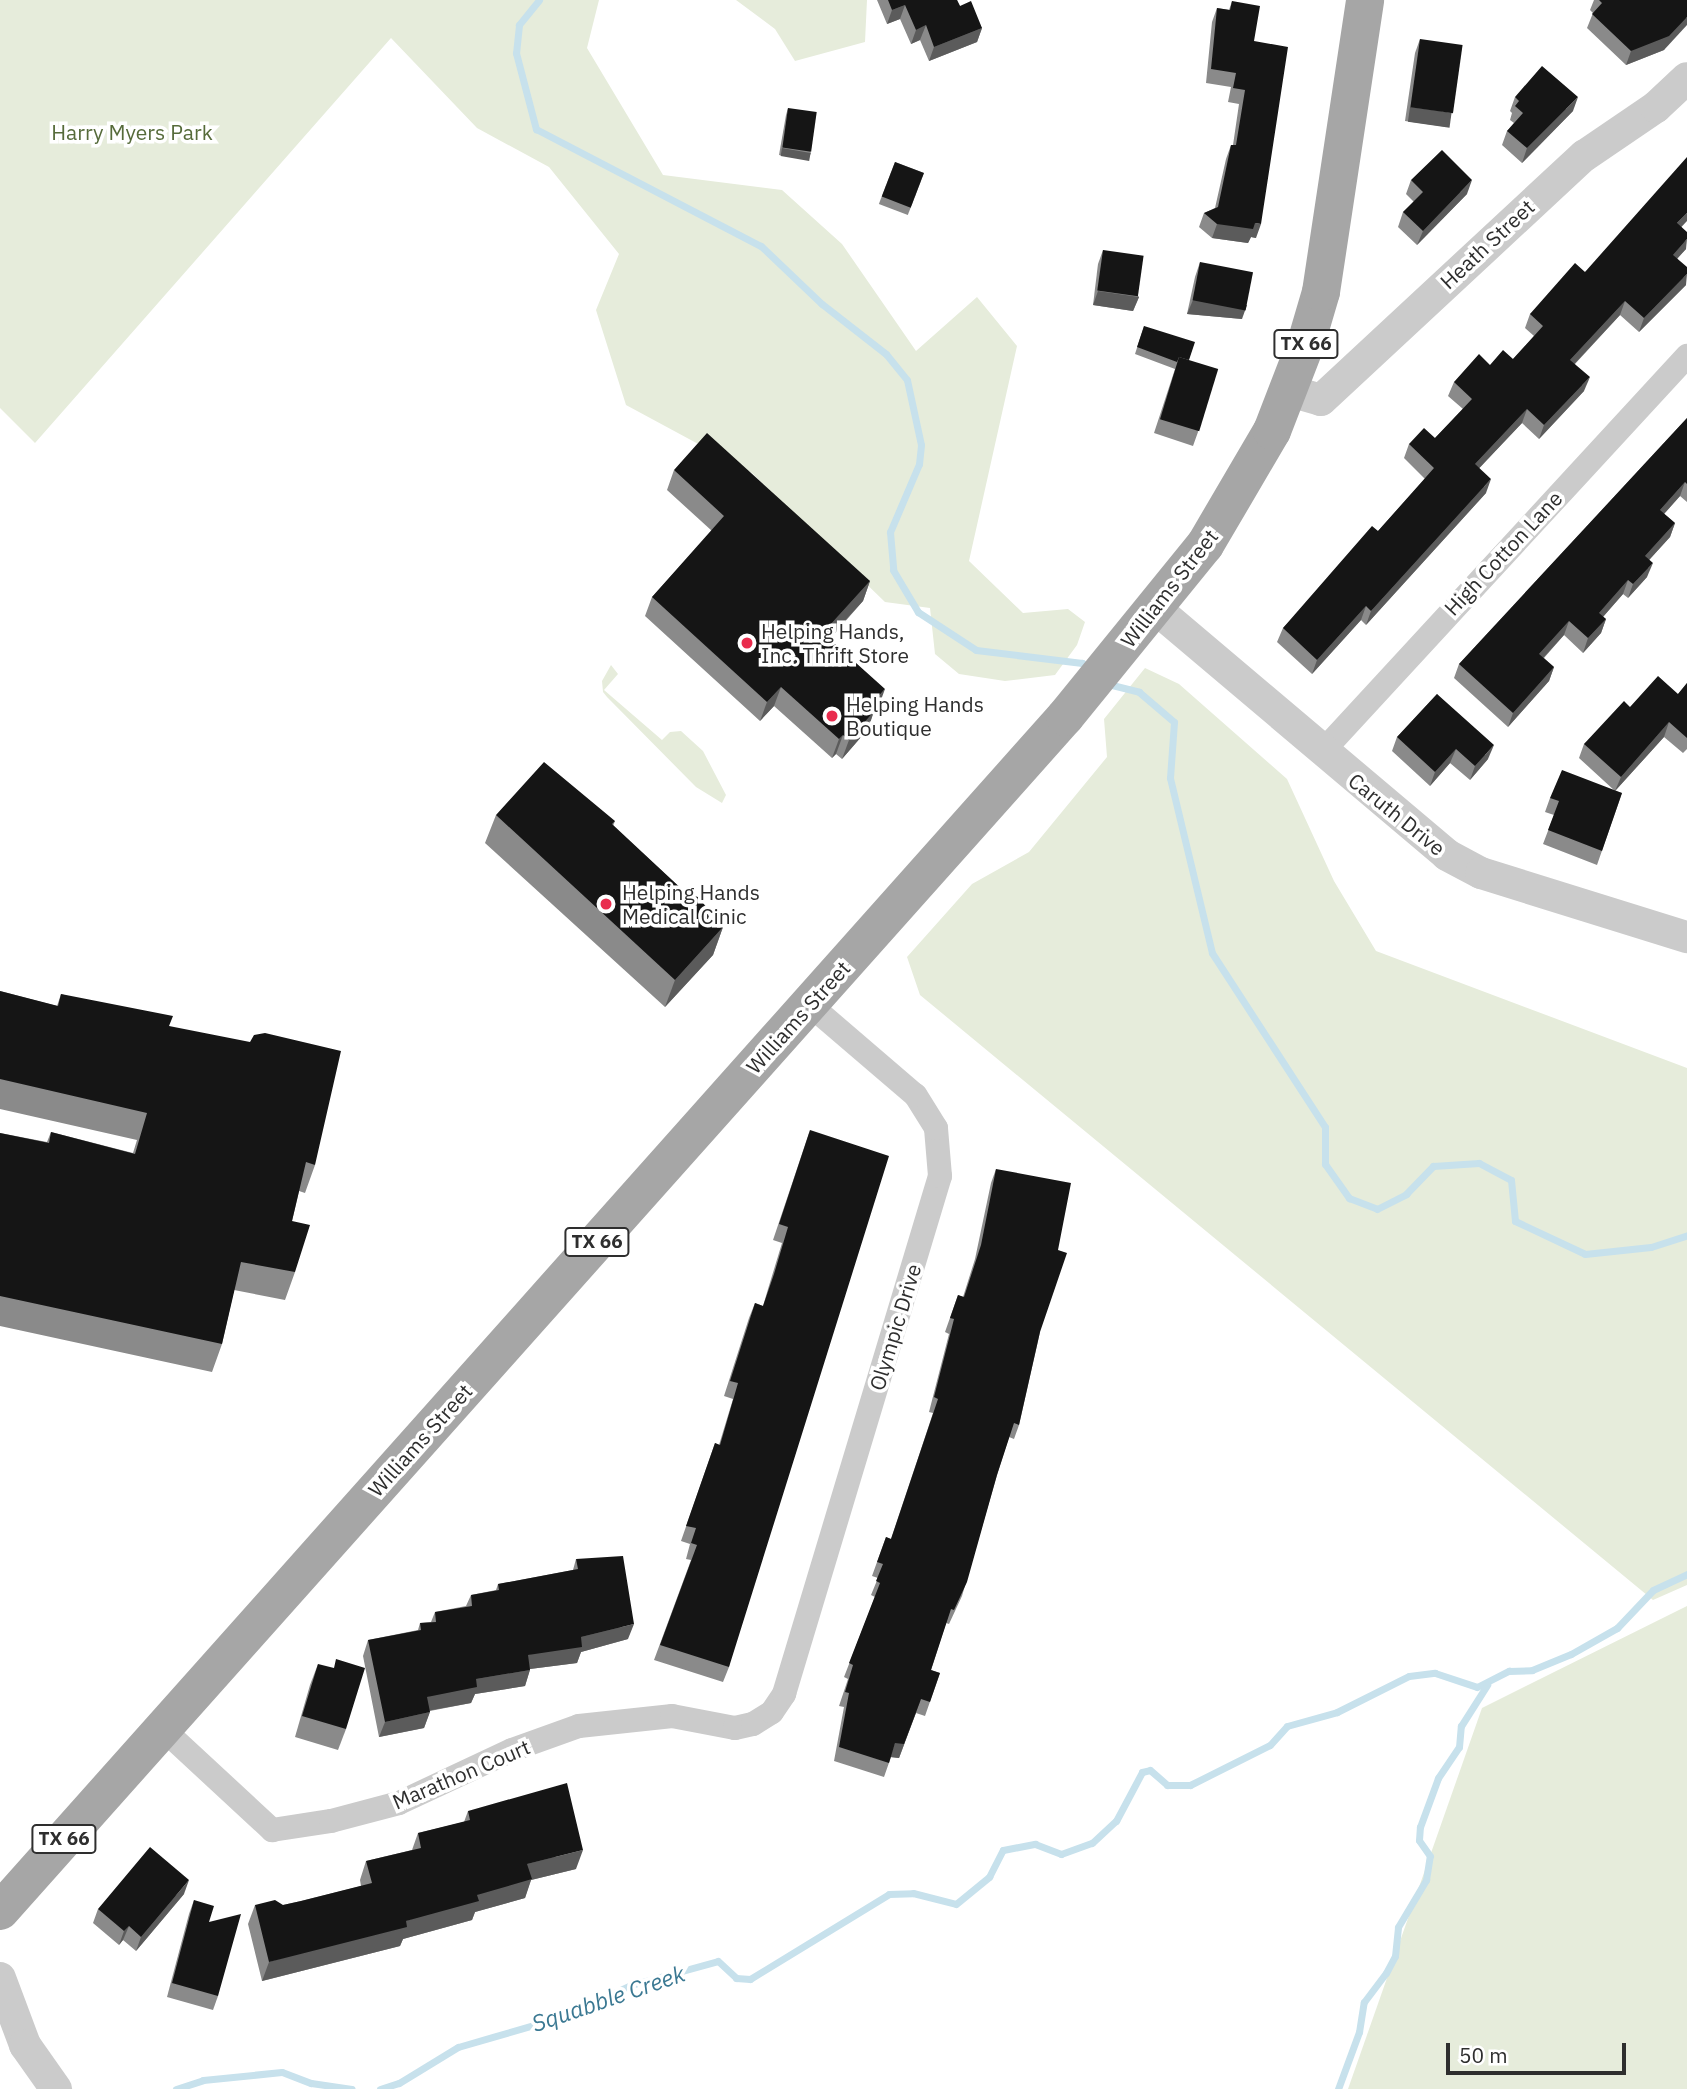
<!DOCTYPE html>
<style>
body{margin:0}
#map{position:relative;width:1687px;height:2089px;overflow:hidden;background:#fff;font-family:"IBM Plex Sans",sans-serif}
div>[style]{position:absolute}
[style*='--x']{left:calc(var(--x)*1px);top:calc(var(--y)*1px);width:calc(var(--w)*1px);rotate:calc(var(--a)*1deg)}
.green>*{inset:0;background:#e6ecdb}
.stream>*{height:7px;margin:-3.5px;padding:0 3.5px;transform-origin:3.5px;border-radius:3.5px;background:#c7e1ec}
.minor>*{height:24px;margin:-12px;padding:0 12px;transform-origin:12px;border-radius:12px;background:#cbcbcb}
.tertiary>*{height:32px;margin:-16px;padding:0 16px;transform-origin:16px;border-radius:16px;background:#cbcbcb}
.primary>*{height:38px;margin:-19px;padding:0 19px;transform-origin:19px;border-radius:19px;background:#a6a6a6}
.wall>*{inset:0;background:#8a8a8a;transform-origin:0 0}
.shaded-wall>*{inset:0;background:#5b5b5b;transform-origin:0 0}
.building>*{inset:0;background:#151515;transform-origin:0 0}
.dots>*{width:19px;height:19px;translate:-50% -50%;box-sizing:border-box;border:4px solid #fff;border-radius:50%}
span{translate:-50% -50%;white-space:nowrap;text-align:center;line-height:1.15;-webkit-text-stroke:7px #fff;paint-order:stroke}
.shield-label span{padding:2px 5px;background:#fff;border:2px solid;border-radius:5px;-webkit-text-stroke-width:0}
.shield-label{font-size:19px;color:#2e2e2e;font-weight:700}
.park-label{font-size:21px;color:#566b3a}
.street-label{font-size:21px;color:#2e2e2e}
.poi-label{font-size:21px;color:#2e2e2e}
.left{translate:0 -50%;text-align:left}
.water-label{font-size:23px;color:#3a7892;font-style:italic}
.scale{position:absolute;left:1446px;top:2043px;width:180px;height:32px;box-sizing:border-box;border:4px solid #2e2e2e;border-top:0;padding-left:9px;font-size:21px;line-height:24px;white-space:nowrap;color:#2e2e2e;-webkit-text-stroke:5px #fff;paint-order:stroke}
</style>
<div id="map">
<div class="green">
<i style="clip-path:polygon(0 0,599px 0,587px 48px,663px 175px,782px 190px,842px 244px,916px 351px,977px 297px,1017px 346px,969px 561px,1023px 613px,1068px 609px,1085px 622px,1077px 645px,1055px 675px,1005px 681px,959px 674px,935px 654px,930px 608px,885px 602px,752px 473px,626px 405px,596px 310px,619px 254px,549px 167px,477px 128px,391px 38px,35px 443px,0 408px)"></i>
<i style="clip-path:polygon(736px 0,867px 0,865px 42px,795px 61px,775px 29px)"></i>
<i style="clip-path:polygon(611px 665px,618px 674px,604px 690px,662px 740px,670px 732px,681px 731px,703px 751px,726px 795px,722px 803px,696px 787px,607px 697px,603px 692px,602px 681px)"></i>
<i style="clip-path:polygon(1145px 668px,1179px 684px,1287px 779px,1334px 881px,1376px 951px,1687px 1068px,1687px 1585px,1653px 1600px,920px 995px,907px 957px,972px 884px,1029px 852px,1107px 757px,1104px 719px)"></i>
<i style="clip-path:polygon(1687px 1606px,1687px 2089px,1348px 2089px,1482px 1708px)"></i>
</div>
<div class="stream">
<i style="--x:539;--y:0;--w:32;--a:129"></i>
<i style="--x:519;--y:25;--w:28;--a:96"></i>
<i style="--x:516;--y:53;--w:79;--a:75.3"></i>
<i style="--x:536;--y:129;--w:254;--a:27.5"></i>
<i style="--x:761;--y:246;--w:84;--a:43.6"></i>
<i style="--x:822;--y:304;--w:81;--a:38"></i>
<i style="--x:886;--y:354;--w:33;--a:51"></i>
<i style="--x:907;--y:380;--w:66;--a:77.8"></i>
<i style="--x:921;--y:445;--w:19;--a:96"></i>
<i style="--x:919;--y:464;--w:74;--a:113.1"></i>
<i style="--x:890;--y:532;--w:38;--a:85"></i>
<i style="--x:893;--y:570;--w:49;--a:59.2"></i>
<i style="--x:918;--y:612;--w:69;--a:33.2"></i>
<i style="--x:976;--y:650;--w:107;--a:7"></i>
<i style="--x:1082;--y:663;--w:11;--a:41"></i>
<i style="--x:1108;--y:684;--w:32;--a:14"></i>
<i style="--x:1139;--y:692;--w:46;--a:40.6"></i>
<i style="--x:1174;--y:722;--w:56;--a:94.1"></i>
<i style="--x:1170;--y:778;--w:180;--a:76.5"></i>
<i style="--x:1212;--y:953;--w:207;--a:57"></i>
<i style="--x:1325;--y:1127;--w:37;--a:90"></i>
<i style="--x:1325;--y:1164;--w:42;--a:54.8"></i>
<i style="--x:1349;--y:1198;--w:30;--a:21"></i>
<i style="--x:1377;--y:1209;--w:33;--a:-27"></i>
<i style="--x:1406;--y:1194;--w:39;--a:-46"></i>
<i style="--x:1433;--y:1166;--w:46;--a:-3.7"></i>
<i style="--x:1479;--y:1163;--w:36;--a:28"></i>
<i style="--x:1511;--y:1180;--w:41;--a:84.4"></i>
<i style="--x:1515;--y:1221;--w:77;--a:25.2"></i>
<i style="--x:1585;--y:1254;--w:66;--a:-6.1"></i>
<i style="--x:1651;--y:1247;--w:38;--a:-18"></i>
<i style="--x:176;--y:2089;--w:28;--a:-18"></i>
<i style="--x:203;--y:2080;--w:79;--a:-5.8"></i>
<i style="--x:282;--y:2072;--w:31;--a:21"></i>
<i style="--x:311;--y:2083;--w:41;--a:8.3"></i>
<i style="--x:380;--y:2089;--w:20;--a:-18"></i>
<i style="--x:399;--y:2083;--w:69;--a:-31.4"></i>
<i style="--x:458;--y:2047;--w:111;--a:-16.2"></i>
<i style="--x:565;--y:2016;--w:73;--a:-25.2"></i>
<i style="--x:631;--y:1985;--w:90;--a:-15.4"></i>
<i style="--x:718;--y:1961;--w:25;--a:43"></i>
<i style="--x:736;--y:1978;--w:14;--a:4"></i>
<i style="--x:750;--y:1979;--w:163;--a:-31.4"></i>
<i style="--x:889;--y:1894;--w:24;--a:-2"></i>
<i style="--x:913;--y:1893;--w:44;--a:14.3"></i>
<i style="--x:956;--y:1904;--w:43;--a:-39.3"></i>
<i style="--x:989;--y:1877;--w:30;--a:-63"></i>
<i style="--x:1003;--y:1850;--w:33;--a:-11"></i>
<i style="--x:1035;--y:1844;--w:28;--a:21"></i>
<i style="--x:1061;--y:1854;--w:33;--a:-20"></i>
<i style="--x:1092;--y:1843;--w:33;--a:-43"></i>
<i style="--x:1116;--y:1821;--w:55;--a:-62"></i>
<i style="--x:1142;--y:1772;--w:8;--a:-14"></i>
<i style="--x:1150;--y:1770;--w:23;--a:41"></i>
<i style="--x:1167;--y:1785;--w:23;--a:0"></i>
<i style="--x:1190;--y:1785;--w:89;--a:-26.6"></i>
<i style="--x:1270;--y:1745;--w:25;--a:-48"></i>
<i style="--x:1287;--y:1726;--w:52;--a:-15.6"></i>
<i style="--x:1337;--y:1712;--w:80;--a:-26.6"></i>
<i style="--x:1409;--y:1676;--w:26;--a:-7"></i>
<i style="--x:1435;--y:1673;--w:44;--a:18.4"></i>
<i style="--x:1477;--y:1687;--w:36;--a:-27"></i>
<i style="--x:1509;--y:1671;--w:23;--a:-2"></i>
<i style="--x:1532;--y:1670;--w:42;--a:-22.3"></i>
<i style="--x:1571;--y:1654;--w:53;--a:-29.5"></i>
<i style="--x:1617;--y:1628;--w:52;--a:-46.5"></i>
<i style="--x:1653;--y:1590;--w:38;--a:-25"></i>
<i style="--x:1338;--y:2089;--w:61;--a:-69.8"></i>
<i style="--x:1359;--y:2032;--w:30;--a:-81"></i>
<i style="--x:1364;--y:2002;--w:36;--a:-53"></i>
<i style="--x:1386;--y:1973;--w:19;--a:-62"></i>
<i style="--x:1395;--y:1956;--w:29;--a:-84"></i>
<i style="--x:1398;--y:1927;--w:55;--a:-59.2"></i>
<i style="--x:1426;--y:1880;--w:24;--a:-81"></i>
<i style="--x:1430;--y:1856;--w:19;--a:-125"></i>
<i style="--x:1419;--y:1840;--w:13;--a:-86"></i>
<i style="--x:1420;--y:1827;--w:52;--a:-69.8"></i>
<i style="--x:1438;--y:1778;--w:37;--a:-56"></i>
<i style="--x:1459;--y:1747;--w:21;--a:-85"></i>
<i style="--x:1461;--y:1726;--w:49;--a:-57.6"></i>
</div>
<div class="minor">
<i style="--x:1322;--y:752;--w:539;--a:-47.33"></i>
<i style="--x:163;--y:1729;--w:149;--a:42.8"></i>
<i style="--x:272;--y:1830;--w:60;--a:-8.7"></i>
<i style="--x:331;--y:1821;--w:70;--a:-14.8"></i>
<i style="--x:399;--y:1803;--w:125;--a:-25.1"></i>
<i style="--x:512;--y:1750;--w:71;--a:-19.7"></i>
<i style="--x:579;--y:1726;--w:94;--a:-6.1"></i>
<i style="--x:672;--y:1716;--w:64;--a:10.8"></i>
<i style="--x:735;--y:1728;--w:18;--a:-13"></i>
<i style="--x:753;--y:1724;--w:22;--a:-32"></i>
<i style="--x:772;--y:1712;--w:22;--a:-56"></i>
<i style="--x:784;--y:1694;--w:541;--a:-73.24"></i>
<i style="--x:940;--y:1176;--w:48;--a:-94.8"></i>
<i style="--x:936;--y:1128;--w:39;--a:-122"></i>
<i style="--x:915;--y:1095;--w:138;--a:-139.4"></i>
</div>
<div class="tertiary">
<i style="--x:1290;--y:391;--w:32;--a:16"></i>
<i style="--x:1321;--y:400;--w:359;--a:-42.9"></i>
<i style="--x:1584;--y:156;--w:87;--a:-34.2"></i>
<i style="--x:1656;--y:107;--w:42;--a:-43.1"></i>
<i style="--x:1155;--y:608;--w:382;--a:40.2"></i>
<i style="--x:1447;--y:855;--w:38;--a:28"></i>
<i style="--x:1481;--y:873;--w:216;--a:17.3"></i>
<i style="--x:0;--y:1978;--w:72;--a:69.5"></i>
<i style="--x:25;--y:2045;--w:54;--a:54.8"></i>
</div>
<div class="primary">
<i style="--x:0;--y:1911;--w:1600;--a:-48.27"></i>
<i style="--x:1065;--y:717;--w:222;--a:-50.9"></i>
<i style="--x:1205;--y:545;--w:132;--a:-59.6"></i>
<i style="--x:1272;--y:431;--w:94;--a:-68.9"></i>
<i style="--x:1306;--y:343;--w:53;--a:-73.6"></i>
<i style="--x:1321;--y:292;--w:295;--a:-81.4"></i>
</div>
<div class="wall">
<i style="clip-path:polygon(877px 0,957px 0,960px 6px,982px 28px,977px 42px,929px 61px,920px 40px,911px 44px,900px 19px,887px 24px)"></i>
<i style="clip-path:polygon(1594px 0,1687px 0,1664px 50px,1626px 65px,1587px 28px,1593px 13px,1590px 10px)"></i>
<i style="clip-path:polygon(1232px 1px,1254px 41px,1256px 238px,1251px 237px,1248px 243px,1212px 238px,1199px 227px,1204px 213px,1215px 208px,1226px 159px,1231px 145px,1233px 145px,1239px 104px,1228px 102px,1231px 87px,1206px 83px,1212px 22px,1217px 8px,1229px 10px)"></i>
<i style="clip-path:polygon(1420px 39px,1447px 127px,1405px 121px,1415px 53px)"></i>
<i style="clip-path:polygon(1515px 97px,1573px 111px,1522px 163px,1502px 145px,1507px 131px,1514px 123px,1510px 120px,1512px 113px,1510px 111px)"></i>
<i style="clip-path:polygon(788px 108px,811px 153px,808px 160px,779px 155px,786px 115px)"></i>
<i style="left:895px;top:162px;width:31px;height:45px;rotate:21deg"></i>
<i style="clip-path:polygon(1411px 180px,1467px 194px,1417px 245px,1398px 227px,1403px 212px,1414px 202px,1406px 194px)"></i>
<i style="clip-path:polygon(1682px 227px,1686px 249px,1677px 258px,1686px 285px,1639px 332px,1620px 315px,1575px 364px,1584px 391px,1539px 439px,1522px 423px,1479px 468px,1486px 493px,1366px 625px,1361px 620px,1312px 674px,1277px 642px,1283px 628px,1378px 531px,1425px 479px,1404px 458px,1409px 444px,1435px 438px,1463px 409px,1448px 396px,1454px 382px,1490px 365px,1513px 359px,1534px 336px,1525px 328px,1530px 314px,1585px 272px)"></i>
<i style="clip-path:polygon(1103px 250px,1139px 297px,1133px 311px,1093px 305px,1098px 264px)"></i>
<i style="clip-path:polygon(1200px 262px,1242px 319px,1187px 314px,1195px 277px)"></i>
<i style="clip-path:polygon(1144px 326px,1189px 360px,1198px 432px,1193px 446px,1154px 433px,1175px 369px,1135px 354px)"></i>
<i style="clip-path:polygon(1687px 418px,1687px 502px,1680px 496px,1664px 514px,1675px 523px,1670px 537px,1649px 560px,1647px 577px,1628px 598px,1623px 594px,1603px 617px,1606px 619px,1601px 633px,1583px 653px,1564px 635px,1544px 658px,1554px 667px,1549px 681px,1508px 727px,1454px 678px,1459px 664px)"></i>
<i style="clip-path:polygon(674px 470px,870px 581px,863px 601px,830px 639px,878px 708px,873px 714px,868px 729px,842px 759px,836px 754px,832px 758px,774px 706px,760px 721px,645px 616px,652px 597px,712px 531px,667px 490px)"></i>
<i style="clip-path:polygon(1687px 683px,1687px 749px,1683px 753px,1664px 737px,1615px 791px,1622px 793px,1597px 865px,1543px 844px,1554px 815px,1545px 812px,1550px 798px,1615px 791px,1579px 758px,1584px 744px,1630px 707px,1678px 694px)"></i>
<i style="clip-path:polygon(1437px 694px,1488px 759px,1470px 780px,1450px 763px,1430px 786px,1392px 751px,1397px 737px)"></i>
<i style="clip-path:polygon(496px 815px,615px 821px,613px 826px,723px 927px,713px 955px,665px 1007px,485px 843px)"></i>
<i style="clip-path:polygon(0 991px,57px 1006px,61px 994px,169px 1026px,315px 1165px,305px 1193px,299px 1191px,292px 1221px,295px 1272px,285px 1300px,234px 1290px,222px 1344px,212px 1372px,0 1326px,0 1133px,47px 1142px,51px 1132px,133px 1153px,137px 1140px,0 1109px)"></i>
<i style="clip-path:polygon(810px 1130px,729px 1667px,723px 1682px,654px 1660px,691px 1560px,686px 1559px,690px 1544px,681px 1541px,715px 1443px,719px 1445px,733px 1399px,724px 1396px,749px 1318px,755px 1303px,763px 1306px,768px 1289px,782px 1243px,773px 1240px)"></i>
<i style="clip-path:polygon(996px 1169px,1040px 1332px,1019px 1425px,1014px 1439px,1009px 1437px,997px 1475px,962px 1596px,949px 1624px,946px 1623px,931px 1670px,940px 1673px,925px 1716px,916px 1713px,899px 1758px,891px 1757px,884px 1777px,834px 1761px,844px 1707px,839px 1706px,848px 1679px,844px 1677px,875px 1597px,871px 1595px,878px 1578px,872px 1576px,886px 1537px,891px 1539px,933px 1413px,929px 1412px,949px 1334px,945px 1332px,958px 1295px,963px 1297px,975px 1259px,991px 1183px)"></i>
<i style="clip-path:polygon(576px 1559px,628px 1639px,581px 1652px,577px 1663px,530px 1669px,525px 1686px,475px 1694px,471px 1703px,430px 1711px,424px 1728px,379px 1737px,363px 1656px,368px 1640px,418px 1630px,420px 1623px,431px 1622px,435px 1612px,466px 1606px,471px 1595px,496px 1590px,498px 1584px,573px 1570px)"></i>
<i style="clip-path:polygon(318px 1664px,346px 1729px,338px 1750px,295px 1737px,310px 1685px)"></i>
<i style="clip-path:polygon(468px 1811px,576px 1869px,531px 1880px,525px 1898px,475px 1912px,472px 1920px,403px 1939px,400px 1946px,262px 1981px,248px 1924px,255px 1905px,283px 1905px,301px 1901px,361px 1886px,360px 1880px,366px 1861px,412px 1850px,418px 1833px,464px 1822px)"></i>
<i style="clip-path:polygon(184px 1894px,136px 1951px,123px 1940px,119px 1945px,93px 1923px,98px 1909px)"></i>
<i style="clip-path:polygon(194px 1900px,209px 1922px,218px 1996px,213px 2010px,167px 1997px,189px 1914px)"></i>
</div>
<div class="shaded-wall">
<i style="clip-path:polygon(905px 5px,900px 19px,887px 24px,892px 10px)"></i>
<i style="clip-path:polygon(1687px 17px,1687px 25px,1664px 50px,1626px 65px,1631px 51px)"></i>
<i style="clip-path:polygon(926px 25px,920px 40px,911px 44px,916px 30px)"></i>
<i style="clip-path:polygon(982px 28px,977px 42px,929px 61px,934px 47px)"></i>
<i style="clip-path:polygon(1578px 97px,1573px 111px,1522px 163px,1527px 148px)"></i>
<i style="left:1410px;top:107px;width:42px;height:15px;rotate:8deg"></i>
<i style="left:782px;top:148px;width:29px;height:8px;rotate:10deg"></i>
<i style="clip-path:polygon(1472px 180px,1467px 194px,1417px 245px,1423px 231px)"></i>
<i style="clip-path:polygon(1687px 213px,1687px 221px,1672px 237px,1677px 223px)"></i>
<i style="clip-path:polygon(1255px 223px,1261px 224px,1256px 238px,1251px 237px,1248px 243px,1212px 238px,1217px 224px)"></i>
<i style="clip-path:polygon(1687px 239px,1686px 249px,1668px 269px,1673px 255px)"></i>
<i style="clip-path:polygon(1687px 274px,1686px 285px,1639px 332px,1644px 318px)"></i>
<i style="clip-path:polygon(1098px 291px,1139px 297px,1133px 311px,1093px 305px)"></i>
<i style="clip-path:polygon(1193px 300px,1247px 305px,1242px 319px,1187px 314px)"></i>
<i style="clip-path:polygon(1625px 301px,1620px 315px,1565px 374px,1570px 360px)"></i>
<i style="clip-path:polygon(1590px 377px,1584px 391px,1539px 439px,1544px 425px)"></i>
<i style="clip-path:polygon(1527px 409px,1522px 423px,1470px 478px,1475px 464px)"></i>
<i style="clip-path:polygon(1491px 479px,1486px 493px,1366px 625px,1371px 611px)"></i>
<i style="clip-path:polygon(1685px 482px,1680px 496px,1655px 524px,1660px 510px)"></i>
<i style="clip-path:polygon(1675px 523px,1670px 537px,1640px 570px,1645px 556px)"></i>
<i style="clip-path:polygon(1653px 563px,1647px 577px,1628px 598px,1633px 584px)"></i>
<i style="clip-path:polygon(1628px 580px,1623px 594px,1594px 627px,1599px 613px)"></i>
<i style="clip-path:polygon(870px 581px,863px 601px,830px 637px,826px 648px,819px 655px,830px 625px)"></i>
<i style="clip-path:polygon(1366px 606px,1361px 620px,1312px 674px,1317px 660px)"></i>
<i style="clip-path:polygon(1606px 619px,1601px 633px,1583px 653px,1588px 638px)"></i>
<i style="clip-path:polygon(1569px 621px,1564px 635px,1534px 668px,1539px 654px)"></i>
<i style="clip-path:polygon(1554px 667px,1549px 681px,1508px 727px,1513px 713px)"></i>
<i style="clip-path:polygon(781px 687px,774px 706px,760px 721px,767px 702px)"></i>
<i style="clip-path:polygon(885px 689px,878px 708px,873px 714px,868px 729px,842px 759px,849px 740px,870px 706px)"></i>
<i style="clip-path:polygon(1669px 722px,1664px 737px,1615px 791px,1621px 777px)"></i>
<i style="clip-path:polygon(843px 735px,836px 754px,832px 758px,839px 739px)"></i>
<i style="clip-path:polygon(1494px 745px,1488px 759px,1470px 780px,1475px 766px)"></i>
<i style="clip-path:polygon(1456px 749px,1450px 763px,1430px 786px,1435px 772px)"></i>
<i style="clip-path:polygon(723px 927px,713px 955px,665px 1007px,675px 980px)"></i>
<i style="clip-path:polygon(634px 1624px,628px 1639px,581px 1652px,577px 1663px,522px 1670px,528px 1655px,581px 1637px)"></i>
<i style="clip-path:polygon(530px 1670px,525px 1686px,475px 1694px,471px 1703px,421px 1712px,427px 1697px,476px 1679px)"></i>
<i style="clip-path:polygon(921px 1699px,899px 1758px,890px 1757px,895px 1743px)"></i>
<i style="clip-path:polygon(430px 1712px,424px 1728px,379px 1737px,385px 1722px)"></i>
<i style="clip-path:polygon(583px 1850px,576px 1869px,531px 1880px,525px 1898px,475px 1912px,472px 1920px,403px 1939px,400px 1946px,262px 1981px,269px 1962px,406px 1921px,477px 1895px,527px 1864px)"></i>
<i style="clip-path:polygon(189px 1880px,184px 1894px,136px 1951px,141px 1937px)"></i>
<i style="clip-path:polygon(129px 1926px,123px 1940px,119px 1945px,124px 1931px)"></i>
</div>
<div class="building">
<i style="clip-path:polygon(888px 0,957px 0,960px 6px,971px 1px,982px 28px,934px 47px,926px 25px,916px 30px,905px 5px,892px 10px)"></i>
<i style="clip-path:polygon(1599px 0,1687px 0,1687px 17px,1669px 36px,1631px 51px,1592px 14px,1602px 3px)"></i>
<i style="clip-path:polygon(1232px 1px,1260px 6px,1254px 41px,1288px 47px,1261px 224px,1255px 223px,1253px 229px,1217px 224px,1204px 213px,1218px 207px,1231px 145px,1236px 145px,1245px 90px,1233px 88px,1236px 73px,1211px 69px,1217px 8px,1230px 10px)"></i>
<i style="left:1420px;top:39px;width:43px;height:69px;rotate:8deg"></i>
<i style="clip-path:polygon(1542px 66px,1578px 97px,1527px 148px,1507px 131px,1523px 113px,1515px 106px,1519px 101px,1515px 97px)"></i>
<i style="left:788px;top:108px;width:29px;height:40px;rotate:8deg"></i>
<i style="clip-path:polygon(1442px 150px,1472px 180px,1423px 231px,1403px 212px,1423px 192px,1411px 180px)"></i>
<i style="clip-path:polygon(1687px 157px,1687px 213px,1677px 223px,1687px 232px,1687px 239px,1673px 255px,1687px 267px,1687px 274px,1644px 318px,1625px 301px,1570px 360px,1590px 377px,1544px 425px,1527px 409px,1475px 464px,1491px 479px,1371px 611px,1366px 606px,1317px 660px,1283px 628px,1372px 526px,1378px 531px,1434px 468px,1409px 444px,1424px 428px,1435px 438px,1472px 399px,1454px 382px,1479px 354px,1490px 365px,1503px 350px,1513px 359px,1543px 326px,1530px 314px,1575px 263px,1585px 272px)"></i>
<i style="left:895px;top:162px;width:31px;height:37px;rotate:21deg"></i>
<i style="left:1103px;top:250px;width:41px;height:41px;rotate:8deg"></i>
<i style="left:1200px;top:262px;width:54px;height:39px;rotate:11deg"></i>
<i style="clip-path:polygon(1144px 326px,1195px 342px,1189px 360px,1179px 357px,1177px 362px,1137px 347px)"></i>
<i style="left:1179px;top:357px;width:41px;height:65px;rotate:17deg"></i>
<i style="clip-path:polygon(1687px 418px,1687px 484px,1685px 482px,1660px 510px,1675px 523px,1645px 556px,1653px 563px,1633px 584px,1628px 580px,1599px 613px,1606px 619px,1588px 638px,1569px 621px,1539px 654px,1554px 667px,1513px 713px,1459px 664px)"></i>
<i style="clip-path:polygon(707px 433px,870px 581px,830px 625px,833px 628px,826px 636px,885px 689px,870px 706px,875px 710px,849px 740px,843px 735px,839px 739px,781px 687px,767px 702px,652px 597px,724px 516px,674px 470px)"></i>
<i style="clip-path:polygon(1658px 676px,1678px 694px,1687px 683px,1687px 738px,1669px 722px,1621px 777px,1584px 744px,1624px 701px,1630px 707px)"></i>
<i style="clip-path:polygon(1437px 694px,1494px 745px,1475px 766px,1456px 749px,1435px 772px,1397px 737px)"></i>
<i style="clip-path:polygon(544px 762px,615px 821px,612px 824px,687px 894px,698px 897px,723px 927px,675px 980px,496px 815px)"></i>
<i style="clip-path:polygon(1562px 770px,1622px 793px,1602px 851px,1548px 830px,1559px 801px,1550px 798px)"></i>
<i style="clip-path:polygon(0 991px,58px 1006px,61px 994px,173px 1016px,169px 1026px,250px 1042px,254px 1035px,265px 1033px,341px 1051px,315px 1165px,306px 1162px,292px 1221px,310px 1225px,295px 1272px,241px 1262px,222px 1344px,0 1296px,0 1133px,49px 1143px,51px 1132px,135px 1154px,147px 1113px,0 1079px)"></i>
<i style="clip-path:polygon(810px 1130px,889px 1156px,729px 1667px,660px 1645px,697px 1545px,691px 1543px,696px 1528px,686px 1526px,715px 1443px,720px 1445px,738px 1383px,730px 1381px,755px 1303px,763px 1306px,774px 1274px,788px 1227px,779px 1224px)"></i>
<i style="clip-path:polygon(996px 1169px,1071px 1183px,1058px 1250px,1067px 1253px,1040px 1332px,1019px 1425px,1014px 1423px,997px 1475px,967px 1582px,954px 1610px,951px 1609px,931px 1670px,940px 1673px,930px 1702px,921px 1699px,904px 1744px,895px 1743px,889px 1763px,839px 1747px,849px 1693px,845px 1692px,853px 1665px,849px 1663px,880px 1583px,876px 1581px,883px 1564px,877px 1562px,886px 1537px,891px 1539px,938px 1399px,934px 1397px,954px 1319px,950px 1318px,958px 1295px,964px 1297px,981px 1245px)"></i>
<i style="clip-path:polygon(623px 1556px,634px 1624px,581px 1637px,582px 1647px,528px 1655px,530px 1670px,476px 1679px,477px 1687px,427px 1697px,430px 1712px,385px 1722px,368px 1640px,421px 1630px,420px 1623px,436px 1622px,435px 1612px,472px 1606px,471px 1595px,499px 1590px,498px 1584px,578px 1569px,576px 1559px)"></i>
<i style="clip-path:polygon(336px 1659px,365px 1668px,346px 1729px,302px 1716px,318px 1664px,334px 1668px)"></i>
<i style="clip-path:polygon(567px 1783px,583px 1850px,527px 1864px,532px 1879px,477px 1895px,479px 1901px,406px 1921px,407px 1927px,269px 1962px,255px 1905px,275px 1900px,283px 1905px,301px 1901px,372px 1883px,366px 1861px,421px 1848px,418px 1833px,470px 1820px,468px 1811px)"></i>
<i style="clip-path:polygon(150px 1847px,189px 1880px,141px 1937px,129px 1926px,124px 1931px,98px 1909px)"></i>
<i style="clip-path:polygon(194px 1900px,214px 1906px,209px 1922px,241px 1914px,218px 1996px,172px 1983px)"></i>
</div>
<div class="dots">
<i style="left:747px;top:643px;background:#e92c4d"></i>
<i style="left:832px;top:716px;background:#e92c4d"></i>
<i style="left:606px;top:904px;background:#e92c4d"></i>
</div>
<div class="shield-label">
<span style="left:1306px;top:344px">TX 66</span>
<span style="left:597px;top:1242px">TX 66</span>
<span style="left:64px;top:1839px">TX 66</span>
</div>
<div class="park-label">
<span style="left:132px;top:132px">Harry Myers Park</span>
</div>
<div class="street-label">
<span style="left:1487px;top:244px;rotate:-43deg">Heath Street</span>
<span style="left:1503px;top:553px;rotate:-47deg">High Cotton Lane</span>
<span style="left:1169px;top:588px;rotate:-52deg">Williams Street</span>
<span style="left:1397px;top:814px;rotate:39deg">Caruth Drive</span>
<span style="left:798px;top:1017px;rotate:-48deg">Williams Street</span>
<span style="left:895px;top:1327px;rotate:-73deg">Olympic Drive</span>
<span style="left:420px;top:1440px;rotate:-48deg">Williams Street</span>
<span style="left:461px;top:1774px;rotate:-23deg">Marathon Court</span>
</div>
<div class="poi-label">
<span class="left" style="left:761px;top:643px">Helping Hands,<br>Inc. Thrift Store</span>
<span class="left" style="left:846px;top:716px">Helping Hands<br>Boutique</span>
<span class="left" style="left:622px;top:904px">Helping Hands<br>Medical Cinic</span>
</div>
<div class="water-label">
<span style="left:608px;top:1998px;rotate:-19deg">Squabble Creek</span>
</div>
<div class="scale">50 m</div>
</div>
